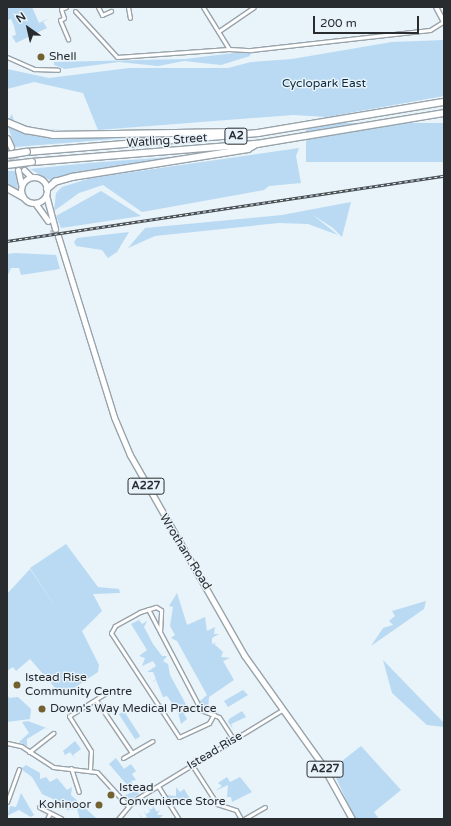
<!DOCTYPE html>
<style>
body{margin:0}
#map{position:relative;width:451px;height:826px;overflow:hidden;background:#e8f3fa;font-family:"Varela Round",sans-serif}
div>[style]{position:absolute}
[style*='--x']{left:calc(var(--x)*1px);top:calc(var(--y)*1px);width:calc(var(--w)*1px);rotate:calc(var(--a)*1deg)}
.green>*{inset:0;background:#b9daf2;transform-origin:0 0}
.primary-tunnel>*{height:5px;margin-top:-2.5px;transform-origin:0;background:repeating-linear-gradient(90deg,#c2cbd1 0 5px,transparent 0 7.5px)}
.roads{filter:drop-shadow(1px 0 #99a3aa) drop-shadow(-1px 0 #99a3aa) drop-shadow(0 1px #99a3aa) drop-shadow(0 -1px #99a3aa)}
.minor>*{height:3px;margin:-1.5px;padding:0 1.5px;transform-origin:1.5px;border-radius:1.5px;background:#fff}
.tertiary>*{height:4px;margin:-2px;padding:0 2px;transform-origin:2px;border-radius:2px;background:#fff}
.primary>*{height:5px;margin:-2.5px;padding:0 2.5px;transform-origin:2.5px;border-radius:2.5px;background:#fff}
.primary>.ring{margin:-2.5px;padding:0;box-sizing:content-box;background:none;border:5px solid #fff;border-radius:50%}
.trunk>*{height:5.5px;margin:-2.75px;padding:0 2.75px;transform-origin:2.75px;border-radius:2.75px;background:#fff}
.rail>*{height:2.5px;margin-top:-1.25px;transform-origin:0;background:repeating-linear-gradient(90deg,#e8f3fa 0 3px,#4a4f53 0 6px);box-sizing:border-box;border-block:1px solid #4a4f53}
.bridges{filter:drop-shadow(1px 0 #99a3aa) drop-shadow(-1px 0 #99a3aa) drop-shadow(0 1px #99a3aa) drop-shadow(0 -1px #99a3aa)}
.trunk-bridge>*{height:5.5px;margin:-2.75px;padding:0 2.75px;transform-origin:2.75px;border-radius:2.75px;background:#fff}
.dots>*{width:11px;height:11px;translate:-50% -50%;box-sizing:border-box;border:2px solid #e8f3fa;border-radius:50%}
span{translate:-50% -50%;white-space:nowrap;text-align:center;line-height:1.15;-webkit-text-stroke:3px #e8f3fa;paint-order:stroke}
.shield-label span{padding:1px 3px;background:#e8f3fa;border:1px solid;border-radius:3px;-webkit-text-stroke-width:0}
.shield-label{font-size:11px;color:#282c2f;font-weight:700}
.poi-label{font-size:12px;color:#282c2f}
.left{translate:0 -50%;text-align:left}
.right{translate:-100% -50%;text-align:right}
.park-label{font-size:12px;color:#0d2c40}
.street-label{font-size:12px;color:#282c2f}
.frame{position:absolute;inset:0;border:8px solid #282c2f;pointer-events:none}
.north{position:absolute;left:8px;top:8px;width:40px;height:40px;-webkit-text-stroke:3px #e8f3fa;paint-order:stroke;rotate:326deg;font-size:11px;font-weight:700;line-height:16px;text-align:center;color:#282c2f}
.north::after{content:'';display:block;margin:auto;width:14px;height:18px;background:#282c2f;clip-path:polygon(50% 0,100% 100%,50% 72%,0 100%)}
.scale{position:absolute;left:313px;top:16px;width:106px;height:18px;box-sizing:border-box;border:2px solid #282c2f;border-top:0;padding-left:5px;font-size:12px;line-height:14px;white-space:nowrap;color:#282c2f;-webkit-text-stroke:3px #e8f3fa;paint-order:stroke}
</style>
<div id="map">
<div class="green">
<i style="clip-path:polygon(7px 7px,32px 7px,39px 23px,49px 18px,43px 22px,47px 28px,16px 43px,12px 36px,16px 35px,14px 26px,11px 19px,7px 20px)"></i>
<i style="clip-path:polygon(444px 40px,444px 96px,327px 117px,293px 115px,98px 130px,83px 93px,34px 82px,7px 89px,7px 69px,49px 78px,129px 68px,228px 68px,251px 62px,292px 59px,392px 42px)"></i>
<i style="clip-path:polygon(250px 51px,250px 56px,221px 65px,184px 61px,158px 66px,119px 62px,65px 69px,54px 65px,54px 62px,185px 59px)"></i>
<i style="clip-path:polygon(12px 114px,14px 121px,34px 128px,100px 133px,26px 128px,8px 121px)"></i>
<i style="left:444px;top:123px;width:39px;height:138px;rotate:90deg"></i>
<i style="clip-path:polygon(7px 124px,35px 133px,152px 136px,15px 147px)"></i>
<i style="clip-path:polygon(299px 148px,296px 156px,301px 183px,269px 186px,264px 190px,142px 212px,103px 185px,79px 193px,54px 211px,56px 193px,62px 187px,91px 178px)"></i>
<i style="clip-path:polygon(197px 155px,51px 181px,30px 169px,89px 163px)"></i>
<i style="clip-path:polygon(7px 171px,16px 171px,18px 191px,7px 187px)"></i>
<i style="clip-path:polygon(101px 191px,141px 216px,61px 228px,56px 216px)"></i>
<i style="clip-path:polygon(351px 202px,342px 237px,333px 228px,313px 215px,338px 235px,308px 224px,279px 223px,155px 236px,128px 248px,145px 228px,282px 215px)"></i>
<i style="clip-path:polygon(129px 232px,117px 252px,108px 258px,102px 250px,76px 246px,74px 242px,77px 238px)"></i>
<i style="clip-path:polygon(15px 253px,56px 255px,60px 269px,21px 275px,19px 268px,11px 268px,7px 277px,7px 254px)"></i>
<i style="clip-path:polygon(66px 544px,98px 587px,119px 589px,120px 593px,93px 594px,102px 611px,82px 631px,99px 665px,98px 672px,62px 696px,30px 659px,16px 671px,13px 667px,7px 671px,7px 594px,30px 569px,59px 612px,30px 568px)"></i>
<i style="clip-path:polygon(177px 593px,187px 625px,205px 617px,207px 631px,215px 627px,214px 634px,219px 634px,212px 638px,212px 644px,217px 642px,214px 644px,223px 652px,221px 657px,230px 658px,223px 661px,234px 680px,209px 697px,208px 711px,199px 702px,207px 695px,177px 641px,171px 638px,175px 635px,170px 626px,173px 607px,169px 606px)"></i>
<i style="clip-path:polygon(426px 601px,424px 609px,371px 646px,383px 628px,393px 625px,389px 621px,395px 616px,392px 611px)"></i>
<i style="clip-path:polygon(139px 620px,142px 624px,147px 621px,144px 627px,153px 644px,162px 656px,167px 656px,163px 661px,168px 664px,170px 675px,188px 708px,195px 708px,184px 714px,187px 719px,181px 724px,178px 712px,167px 696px,163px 697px,156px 680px,152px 682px,156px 679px,153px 672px,147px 672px,156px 666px,153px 661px,142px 666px,145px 658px,139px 656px,147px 650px,131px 624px)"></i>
<i style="clip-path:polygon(383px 660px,444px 723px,444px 727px,427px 725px,392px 693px)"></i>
<i style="clip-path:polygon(248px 687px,243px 690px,248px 695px,228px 707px,224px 701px)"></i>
<i style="clip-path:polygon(7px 694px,9px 698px,18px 697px,31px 709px,30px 719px,7px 722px)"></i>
<i style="left:124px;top:711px;width:30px;height:6px;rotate:57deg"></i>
<i style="clip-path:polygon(242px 711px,246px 717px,231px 724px,233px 729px,228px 722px,229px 719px)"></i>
<i style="clip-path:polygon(28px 721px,49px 729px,45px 728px,27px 739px,27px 746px,19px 742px,29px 733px,22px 722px)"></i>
<i style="clip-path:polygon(75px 741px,81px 749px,73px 755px,76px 760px,70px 752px,65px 755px,63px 751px)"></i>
<i style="clip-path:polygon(361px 746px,401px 790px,374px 812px,379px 819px,355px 819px,332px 769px)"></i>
<i style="clip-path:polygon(116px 758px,124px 769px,131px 764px,136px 771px,132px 774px,136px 780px,131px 781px,139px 794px,129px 800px,123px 796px,133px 792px,109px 764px)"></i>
<i style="clip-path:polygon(26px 765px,40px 773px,40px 779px,46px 777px,50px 782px,57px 778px,67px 790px,72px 787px,71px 795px,97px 819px,80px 819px,77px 809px,67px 810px,66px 805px,42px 794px,32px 777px,21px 769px)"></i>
<i style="clip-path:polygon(227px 777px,230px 782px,240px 777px,252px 792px,232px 802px,231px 797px,227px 797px,228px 785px,215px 791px,222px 786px,218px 783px)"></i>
<i style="clip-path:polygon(176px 787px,180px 792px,184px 789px,191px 800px,173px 806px,166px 795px,176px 796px)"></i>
<i style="clip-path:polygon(21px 793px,34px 815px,31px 817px,19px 810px,7px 816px,10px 806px,16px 807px)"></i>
<i style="clip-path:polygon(151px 803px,157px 812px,160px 810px,157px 815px,163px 815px,159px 819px,142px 819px,138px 812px,143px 819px,147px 817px,143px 809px,146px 814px,150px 812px,147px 805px,150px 810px,153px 808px)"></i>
</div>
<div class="primary-tunnel">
<i style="--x:11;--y:147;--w:26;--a:61"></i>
<i style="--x:7;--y:150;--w:23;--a:61"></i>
<i style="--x:52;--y:229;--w:8;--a:67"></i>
</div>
<div class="roads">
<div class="minor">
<i style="--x:66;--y:7;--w:5;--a:158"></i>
<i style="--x:61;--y:9;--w:9;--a:72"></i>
<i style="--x:64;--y:18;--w:4;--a:153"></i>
<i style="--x:60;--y:20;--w:21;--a:67"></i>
<i style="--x:98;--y:7;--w:9;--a:63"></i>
<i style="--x:102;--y:15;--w:10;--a:-24"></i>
<i style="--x:128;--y:7;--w:11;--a:80"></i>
<i style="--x:203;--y:7;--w:49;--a:58.2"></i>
<i style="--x:75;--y:11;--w:62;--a:47.6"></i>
<i style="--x:117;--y:57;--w:112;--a:-4.1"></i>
<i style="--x:219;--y:31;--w:42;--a:-34.4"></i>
<i style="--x:229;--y:49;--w:22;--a:3"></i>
<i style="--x:251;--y:50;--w:180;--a:-6.4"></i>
<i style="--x:430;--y:30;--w:15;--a:-32"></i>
<i style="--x:7;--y:57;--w:30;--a:24"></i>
<i style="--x:34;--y:69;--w:24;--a:2"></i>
<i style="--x:148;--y:609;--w:114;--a:62.3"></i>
<i style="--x:201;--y:710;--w:19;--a:21"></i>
<i style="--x:219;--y:717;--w:27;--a:57"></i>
<i style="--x:160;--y:632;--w:22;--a:-87"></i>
<i style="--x:161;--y:610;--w:6;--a:-149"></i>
<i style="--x:156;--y:607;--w:17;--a:163"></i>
<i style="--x:140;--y:612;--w:29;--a:151"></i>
<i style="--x:115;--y:626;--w:8;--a:120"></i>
<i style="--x:111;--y:633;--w:124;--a:56.8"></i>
<i style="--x:179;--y:737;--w:33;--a:-25"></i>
<i style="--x:209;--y:723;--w:10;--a:-61"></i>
<i style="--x:96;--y:700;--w:64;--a:55.8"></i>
<i style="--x:7;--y:743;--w:14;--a:12"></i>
<i style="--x:21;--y:746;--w:38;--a:33"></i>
<i style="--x:53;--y:767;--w:44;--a:6.5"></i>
<i style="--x:97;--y:772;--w:46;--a:47.6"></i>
<i style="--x:29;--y:752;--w:31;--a:-38"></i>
<i style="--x:123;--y:758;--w:34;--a:-30"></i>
<i style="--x:192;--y:765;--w:46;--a:57.3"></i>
<i style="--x:217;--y:804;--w:20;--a:18"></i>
<i style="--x:236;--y:810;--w:10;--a:61"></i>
<i style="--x:71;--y:768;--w:25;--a:72"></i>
<i style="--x:90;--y:769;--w:18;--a:-87"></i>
<i style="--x:91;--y:751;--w:41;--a:-122.2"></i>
<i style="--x:69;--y:716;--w:44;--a:-31.9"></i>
<i style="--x:158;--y:786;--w:39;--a:58"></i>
<i style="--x:7;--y:802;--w:35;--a:-70"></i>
<i style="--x:39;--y:807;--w:25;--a:27"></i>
<i style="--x:47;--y:819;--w:7;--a:-63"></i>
<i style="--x:118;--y:819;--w:23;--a:-50"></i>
<i style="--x:133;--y:801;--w:175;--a:-31.4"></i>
<i style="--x:244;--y:819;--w:24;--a:-30"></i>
</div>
<div class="tertiary">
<i style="--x:436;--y:7;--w:17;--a:62"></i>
</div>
<div class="primary">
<i style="--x:7;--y:138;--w:10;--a:66"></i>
<i style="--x:18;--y:170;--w:14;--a:78"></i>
<i style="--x:24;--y:170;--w:10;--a:45"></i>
<i class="ring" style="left:21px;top:177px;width:21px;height:21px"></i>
<i style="--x:46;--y:195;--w:35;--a:75"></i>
<i style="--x:35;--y:203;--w:22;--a:54"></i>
<i style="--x:58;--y:236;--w:189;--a:72.8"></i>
<i style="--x:114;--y:417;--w:41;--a:67.2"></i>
<i style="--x:130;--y:455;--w:230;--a:60.3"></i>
<i style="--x:244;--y:655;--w:133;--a:54.5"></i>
<i style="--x:321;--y:763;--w:64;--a:61"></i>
</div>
<div class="trunk">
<i style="--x:7;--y:122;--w:21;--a:23"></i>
<i style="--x:26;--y:130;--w:27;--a:10"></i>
<i style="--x:53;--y:135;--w:183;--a:-0.9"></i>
<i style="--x:27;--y:152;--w:232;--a:-4.7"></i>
<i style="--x:258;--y:133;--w:189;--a:-9.5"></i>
<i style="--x:32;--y:162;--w:226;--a:-4.6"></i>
<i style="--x:257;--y:144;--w:190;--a:-9.4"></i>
<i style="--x:7;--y:188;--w:18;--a:29"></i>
<i style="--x:47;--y:189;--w:11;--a:-41"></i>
<i style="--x:55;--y:182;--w:18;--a:-16"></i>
<i style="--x:72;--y:177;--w:178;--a:-9"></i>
<i style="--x:248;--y:149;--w:8;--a:-30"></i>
</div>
</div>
<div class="rail">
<i style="--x:7;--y:241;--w:442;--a:-8.5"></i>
</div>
<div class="bridges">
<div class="trunk-bridge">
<i style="--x:7;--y:155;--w:20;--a:-9"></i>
<i style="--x:7;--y:165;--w:25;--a:-7"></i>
</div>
</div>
<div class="dots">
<i style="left:41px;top:57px;background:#73612f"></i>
<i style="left:17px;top:685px;background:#73612f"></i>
<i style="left:42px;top:709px;background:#73612f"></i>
<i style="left:111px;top:795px;background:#73612f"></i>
<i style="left:99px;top:805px;background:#73612f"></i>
</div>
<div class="shield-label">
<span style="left:236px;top:136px">A2</span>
<span style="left:146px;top:486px">A227</span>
<span style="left:325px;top:769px">A227</span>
</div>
<div class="poi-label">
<span class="left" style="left:49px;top:57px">Shell</span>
<span class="left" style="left:25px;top:685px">Istead Rise<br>Community Centre</span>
<span class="left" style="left:50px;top:709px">Down's Way Medical Practice</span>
<span class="left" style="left:119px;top:795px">Istead<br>Convenience Store</span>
<span class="right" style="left:91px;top:805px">Kohinoor</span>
</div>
<div class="park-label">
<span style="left:324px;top:84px">Cyclopark East</span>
</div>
<div class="street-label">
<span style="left:167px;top:141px;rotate:-4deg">Watling Street</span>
<span style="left:185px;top:552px;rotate:58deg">Wrotham Road</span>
<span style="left:215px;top:751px;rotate:-31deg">Istead Rise</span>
</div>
<div class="frame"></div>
<div class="north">N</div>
<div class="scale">200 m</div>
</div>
